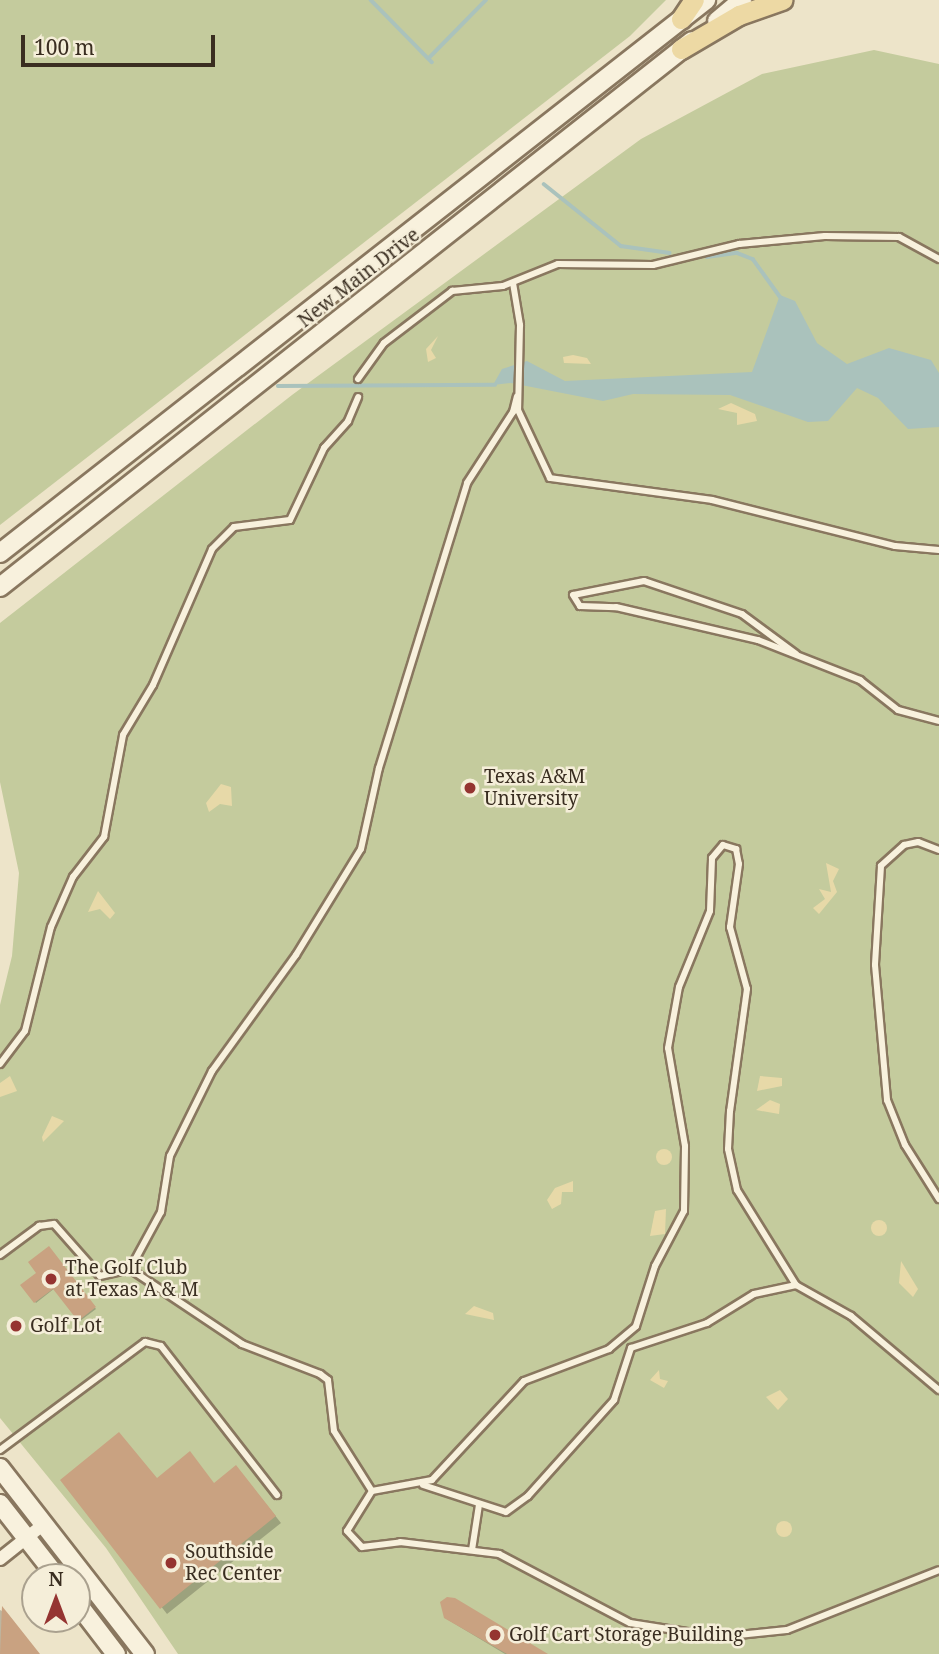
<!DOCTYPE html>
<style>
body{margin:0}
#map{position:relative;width:939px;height:1654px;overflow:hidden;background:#ede4c9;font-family:"Noto Serif",serif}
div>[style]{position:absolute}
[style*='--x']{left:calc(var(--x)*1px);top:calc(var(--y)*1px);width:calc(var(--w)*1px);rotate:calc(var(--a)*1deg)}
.green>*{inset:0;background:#c4cb9d}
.sand>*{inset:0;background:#e7d9a8}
.round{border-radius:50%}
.water>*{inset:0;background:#aac2bc}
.shadow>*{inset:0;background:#0003}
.stream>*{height:3.5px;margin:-1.75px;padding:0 1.75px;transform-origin:1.75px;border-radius:1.75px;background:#aac2bc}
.building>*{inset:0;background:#c9a281}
.roads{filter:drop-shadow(2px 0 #89775f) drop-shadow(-2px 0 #89775f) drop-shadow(0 2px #89775f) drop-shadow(0 -2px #89775f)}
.lane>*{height:6px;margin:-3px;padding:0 3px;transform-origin:3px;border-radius:3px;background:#f8f1dd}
.street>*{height:12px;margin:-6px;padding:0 6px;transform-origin:6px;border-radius:6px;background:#f8f1dd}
.secondary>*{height:18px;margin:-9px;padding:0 9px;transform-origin:9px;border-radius:9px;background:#f8f1dd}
.primary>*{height:19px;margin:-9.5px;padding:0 9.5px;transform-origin:9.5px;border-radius:9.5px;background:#edd9a4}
.dots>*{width:19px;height:19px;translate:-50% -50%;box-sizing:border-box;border:4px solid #f5eed9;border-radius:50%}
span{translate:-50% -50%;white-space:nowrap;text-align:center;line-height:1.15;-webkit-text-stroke:5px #f5eed9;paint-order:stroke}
.street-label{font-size:19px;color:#3a2e21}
.poi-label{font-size:19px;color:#3a2e21}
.left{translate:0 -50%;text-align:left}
.north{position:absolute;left:21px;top:1563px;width:70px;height:70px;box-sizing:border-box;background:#f5eed9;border:2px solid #aaa18f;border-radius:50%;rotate:0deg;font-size:19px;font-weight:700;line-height:28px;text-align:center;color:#3a2e21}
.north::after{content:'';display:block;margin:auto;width:24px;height:32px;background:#953431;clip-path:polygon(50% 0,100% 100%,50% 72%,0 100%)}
.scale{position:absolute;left:21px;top:35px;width:194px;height:32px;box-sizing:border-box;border:4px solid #3a2e21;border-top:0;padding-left:9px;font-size:21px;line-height:24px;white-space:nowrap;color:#3a2e21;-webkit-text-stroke:5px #f5eed9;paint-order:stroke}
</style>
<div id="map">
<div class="green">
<i style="clip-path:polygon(0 0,666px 0,630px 36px,0 525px)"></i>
<i style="clip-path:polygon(874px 50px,939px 64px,939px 1654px,178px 1654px,106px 1548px,0 1418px,0 1005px,12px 956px,19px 873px,0 782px,0 623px,292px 395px,641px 139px,762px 74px)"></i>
</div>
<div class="sand">
<i style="clip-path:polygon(438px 336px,431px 350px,436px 358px,428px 362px,426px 349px)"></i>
<i style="clip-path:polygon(573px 355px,587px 358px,591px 364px,564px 363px,563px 357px)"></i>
<i style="clip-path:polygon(731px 403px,755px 414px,757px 421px,737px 425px,737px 413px,718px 409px)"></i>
<i style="clip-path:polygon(221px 784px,231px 787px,232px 806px,220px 804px,209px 812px,206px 803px)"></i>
<i style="clip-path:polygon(826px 863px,839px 869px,833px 881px,837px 892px,819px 914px,813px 908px,825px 899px,819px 889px,831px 892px)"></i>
<i style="clip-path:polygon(98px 891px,115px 913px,110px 919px,100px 909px,88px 912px)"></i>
<i style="clip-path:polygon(10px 1076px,17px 1091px,0 1097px,0 1083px)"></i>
<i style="clip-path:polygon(760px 1076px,782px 1078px,782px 1086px,757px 1091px)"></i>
<i style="clip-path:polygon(770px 1100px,780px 1104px,779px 1114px,756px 1110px)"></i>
<i style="clip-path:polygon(52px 1116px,64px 1121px,43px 1142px,42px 1137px)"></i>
<i class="round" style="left:656px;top:1149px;width:16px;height:16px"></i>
<i style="clip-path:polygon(573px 1181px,573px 1192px,562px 1192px,561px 1204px,552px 1209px,547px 1200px,555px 1188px)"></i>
<i style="clip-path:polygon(666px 1209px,665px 1234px,650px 1236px,655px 1211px)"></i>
<i class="round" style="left:871px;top:1220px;width:16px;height:16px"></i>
<i style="clip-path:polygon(901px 1261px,918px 1289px,913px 1297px,899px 1283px)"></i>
<i style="clip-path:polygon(474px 1306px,493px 1313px,494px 1320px,465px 1314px)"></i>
<i style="clip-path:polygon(659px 1370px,660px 1379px,668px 1381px,664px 1388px,650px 1380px)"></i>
<i style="clip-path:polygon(780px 1390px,788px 1399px,778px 1410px,766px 1397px)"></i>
<i class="round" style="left:776px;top:1521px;width:16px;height:16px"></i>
</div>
<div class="water">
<i style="clip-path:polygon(780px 295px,795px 301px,817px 343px,847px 364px,889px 348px,931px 360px,939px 373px,939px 427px,908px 429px,878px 398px,857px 388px,828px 421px,808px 422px,730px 395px,633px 394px,603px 401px,511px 383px,493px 385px,502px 369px,527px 361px,565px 381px,752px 372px)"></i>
</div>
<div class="shadow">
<i style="clip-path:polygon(49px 1249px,96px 1309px,80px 1321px,55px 1288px,36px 1303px,22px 1285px,38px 1273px)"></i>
<i style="clip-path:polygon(242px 1474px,281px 1523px,167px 1614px,63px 1480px,215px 1485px)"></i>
<i style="clip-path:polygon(0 1610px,8px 1614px,39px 1654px,0 1654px)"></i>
<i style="clip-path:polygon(445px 1618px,546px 1654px,505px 1654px)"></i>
</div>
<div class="stream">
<i style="--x:371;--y:0;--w:87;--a:45.5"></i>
<i style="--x:429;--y:58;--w:81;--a:-45.5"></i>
<i style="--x:544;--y:184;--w:99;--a:38.8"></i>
<i style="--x:621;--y:246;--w:49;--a:8.1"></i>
<i style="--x:707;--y:257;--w:30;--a:-8"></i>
<i style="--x:737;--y:253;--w:17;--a:21"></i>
<i style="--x:753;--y:259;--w:48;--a:54.3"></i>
<i style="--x:278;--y:386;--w:217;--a:-0.3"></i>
</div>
<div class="building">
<i style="clip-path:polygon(49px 1246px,96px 1307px,78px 1321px,53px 1289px,34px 1303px,20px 1285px,36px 1273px,28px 1262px)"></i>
<i style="clip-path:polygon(119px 1432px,157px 1478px,190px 1451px,214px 1483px,236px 1465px,276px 1516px,160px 1609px,60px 1480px)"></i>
<i style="clip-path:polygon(447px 1597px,455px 1598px,548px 1654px,507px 1654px,444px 1618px,440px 1602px)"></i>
<i style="clip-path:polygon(2px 1606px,40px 1654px,0 1654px)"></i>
</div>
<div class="roads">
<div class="lane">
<i style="--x:513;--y:283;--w:43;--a:80.5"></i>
<i style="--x:520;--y:325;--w:85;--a:91.3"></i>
<i style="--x:518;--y:410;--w:75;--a:64.8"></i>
<i style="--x:550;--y:478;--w:163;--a:7.7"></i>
<i style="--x:712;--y:500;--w:189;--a:14.1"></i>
<i style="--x:895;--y:546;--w:44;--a:5.2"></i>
<i style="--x:358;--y:379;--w:44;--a:-54.2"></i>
<i style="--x:384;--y:343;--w:86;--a:-37.4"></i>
<i style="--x:452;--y:291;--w:51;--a:-5.6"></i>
<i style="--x:503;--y:286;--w:59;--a:-21.8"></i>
<i style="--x:558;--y:264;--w:95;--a:0.6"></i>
<i style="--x:653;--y:265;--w:89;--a:-13.7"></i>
<i style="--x:739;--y:244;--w:86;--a:-5.3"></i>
<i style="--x:825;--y:236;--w:74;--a:0.8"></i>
<i style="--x:899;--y:237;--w:46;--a:28.8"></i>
<i style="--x:796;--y:654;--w:67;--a:-143.5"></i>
<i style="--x:742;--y:614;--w:103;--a:-161.4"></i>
<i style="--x:644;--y:581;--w:72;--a:168.8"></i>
<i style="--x:573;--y:595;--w:13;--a:58"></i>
<i style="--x:580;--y:606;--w:36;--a:2"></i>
<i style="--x:616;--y:607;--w:146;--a:13.1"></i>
<i style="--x:758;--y:640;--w:110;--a:21.4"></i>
<i style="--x:860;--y:680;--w:48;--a:38.3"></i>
<i style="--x:898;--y:710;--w:42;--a:15"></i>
<i style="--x:939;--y:850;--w:22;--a:-159"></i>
<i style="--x:918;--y:842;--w:14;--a:168"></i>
<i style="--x:904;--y:845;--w:31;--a:138"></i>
<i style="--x:881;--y:866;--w:99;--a:93.5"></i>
<i style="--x:875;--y:965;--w:136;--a:84.9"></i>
<i style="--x:887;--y:1100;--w:48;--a:68.2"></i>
<i style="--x:905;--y:1145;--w:64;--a:57.8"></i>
<i style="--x:0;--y:1064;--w:41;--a:-52.9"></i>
<i style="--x:25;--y:1031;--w:107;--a:-76"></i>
<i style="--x:51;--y:927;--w:55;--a:-66.3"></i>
<i style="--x:73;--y:877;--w:51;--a:-52.2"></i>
<i style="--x:104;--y:837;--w:104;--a:-79.4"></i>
<i style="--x:123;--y:735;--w:58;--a:-59"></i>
<i style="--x:153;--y:685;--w:148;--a:-66.5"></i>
<i style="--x:212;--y:549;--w:31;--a:-45"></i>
<i style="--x:234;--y:527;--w:56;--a:-7.1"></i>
<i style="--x:290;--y:520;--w:80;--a:-64.7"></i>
<i style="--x:324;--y:448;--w:36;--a:-48"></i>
<i style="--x:348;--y:421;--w:26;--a:-67"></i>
<i style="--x:0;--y:1255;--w:49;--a:-36.6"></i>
<i style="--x:39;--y:1226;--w:15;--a:-8"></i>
<i style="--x:54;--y:1224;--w:69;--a:48.5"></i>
<i style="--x:100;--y:1276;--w:31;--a:-13"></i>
<i style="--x:130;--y:1269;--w:135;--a:33.8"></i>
<i style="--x:242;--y:1344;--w:84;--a:21"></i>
<i style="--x:320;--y:1374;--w:10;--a:37"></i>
<i style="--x:328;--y:1380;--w:51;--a:83.3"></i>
<i style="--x:334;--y:1431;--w:71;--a:57.7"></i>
<i style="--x:372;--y:1491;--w:47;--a:122"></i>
<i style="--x:347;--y:1531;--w:22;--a:47"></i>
<i style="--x:362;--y:1547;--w:38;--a:-7"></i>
<i style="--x:400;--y:1542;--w:100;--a:6.9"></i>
<i style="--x:499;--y:1554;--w:148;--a:27.8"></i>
<i style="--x:630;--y:1623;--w:90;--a:8.9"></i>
<i style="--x:719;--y:1637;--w:68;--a:-5.9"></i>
<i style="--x:787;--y:1630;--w:163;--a:-21.5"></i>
<i style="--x:130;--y:1269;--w:65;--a:-61.5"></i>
<i style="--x:161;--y:1212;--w:57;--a:-80.9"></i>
<i style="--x:170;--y:1156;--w:95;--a:-63.7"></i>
<i style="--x:212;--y:1071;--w:143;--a:-54.1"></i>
<i style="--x:296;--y:955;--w:124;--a:-58.5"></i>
<i style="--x:361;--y:849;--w:83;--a:-77.5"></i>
<i style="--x:379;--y:768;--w:298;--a:-72.8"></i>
<i style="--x:467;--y:483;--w:85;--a:-57.1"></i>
<i style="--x:513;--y:412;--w:16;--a:-76"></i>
<i style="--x:0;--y:1450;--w:181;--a:-36.7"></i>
<i style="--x:145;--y:1342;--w:16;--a:14"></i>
<i style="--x:161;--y:1346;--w:189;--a:52.1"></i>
<i style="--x:423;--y:1485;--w:87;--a:18"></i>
<i style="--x:506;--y:1512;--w:27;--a:-36"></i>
<i style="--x:528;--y:1496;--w:129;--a:-48.1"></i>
<i style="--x:614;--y:1400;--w:55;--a:-71.9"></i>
<i style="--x:631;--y:1348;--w:80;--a:-18.2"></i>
<i style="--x:707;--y:1323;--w:55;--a:-31.7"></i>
<i style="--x:754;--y:1294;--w:43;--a:-12.1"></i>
<i style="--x:372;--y:1491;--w:61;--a:-10.4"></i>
<i style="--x:432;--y:1480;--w:135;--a:-47.1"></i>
<i style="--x:524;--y:1381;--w:91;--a:-20.6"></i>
<i style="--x:609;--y:1349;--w:35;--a:-40"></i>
<i style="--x:636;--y:1326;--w:63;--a:-72.4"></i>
<i style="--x:655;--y:1266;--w:62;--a:-62.2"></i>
<i style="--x:684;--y:1211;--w:65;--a:-89.1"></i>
<i style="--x:685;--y:1146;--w:99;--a:-99.8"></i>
<i style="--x:668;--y:1048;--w:62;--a:-79.8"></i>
<i style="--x:679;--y:987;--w:82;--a:-67.8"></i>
<i style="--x:710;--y:911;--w:53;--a:-87.8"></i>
<i style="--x:712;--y:858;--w:17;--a:-50"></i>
<i style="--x:723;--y:845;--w:14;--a:17"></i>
<i style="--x:736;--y:849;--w:15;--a:79"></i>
<i style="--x:739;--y:864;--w:64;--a:98.1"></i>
<i style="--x:730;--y:927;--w:64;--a:74.7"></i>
<i style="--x:747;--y:989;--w:123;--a:97.9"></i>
<i style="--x:730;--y:1111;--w:38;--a:93"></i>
<i style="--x:728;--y:1149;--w:42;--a:77.6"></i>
<i style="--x:737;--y:1190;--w:112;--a:58.2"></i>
<i style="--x:796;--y:1285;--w:63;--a:29.4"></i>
<i style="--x:851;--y:1316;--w:115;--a:40.1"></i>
<i style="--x:472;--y:1550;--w:46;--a:-81.2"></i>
</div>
<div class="street">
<i style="--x:0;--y:1559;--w:56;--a:-38.5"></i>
</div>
<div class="secondary">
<i style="--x:717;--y:21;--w:33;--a:-40"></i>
<i style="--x:0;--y:553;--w:897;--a:-38.07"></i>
<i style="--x:0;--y:587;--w:881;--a:-38.27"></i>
<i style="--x:0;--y:1468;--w:236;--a:52.1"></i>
<i style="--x:0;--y:1504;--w:93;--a:52"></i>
<i style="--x:77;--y:1603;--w:64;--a:52.6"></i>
</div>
<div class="primary">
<i style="--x:681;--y:19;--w:23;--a:-56"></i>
<i style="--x:681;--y:49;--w:67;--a:-30.4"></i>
<i style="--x:739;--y:15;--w:46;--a:-19.2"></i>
</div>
</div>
<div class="dots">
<i style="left:470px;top:788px;background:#953431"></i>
<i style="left:51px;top:1279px;background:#953431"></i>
<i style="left:16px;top:1326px;background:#953431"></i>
<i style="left:171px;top:1563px;background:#953431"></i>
<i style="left:495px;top:1635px;background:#953431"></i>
</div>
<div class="street-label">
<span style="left:359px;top:278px;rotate:-38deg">New Main Drive</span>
</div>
<div class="poi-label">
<span class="left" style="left:484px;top:788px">Texas A&amp;M<br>University</span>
<span class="left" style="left:65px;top:1279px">The Golf Club<br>at Texas A &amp; M</span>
<span class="left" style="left:30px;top:1326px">Golf Lot</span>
<span class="left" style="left:185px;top:1563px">Southside<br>Rec Center</span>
<span class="left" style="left:509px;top:1635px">Golf Cart Storage Building</span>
</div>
<div class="north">N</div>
<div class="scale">100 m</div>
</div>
